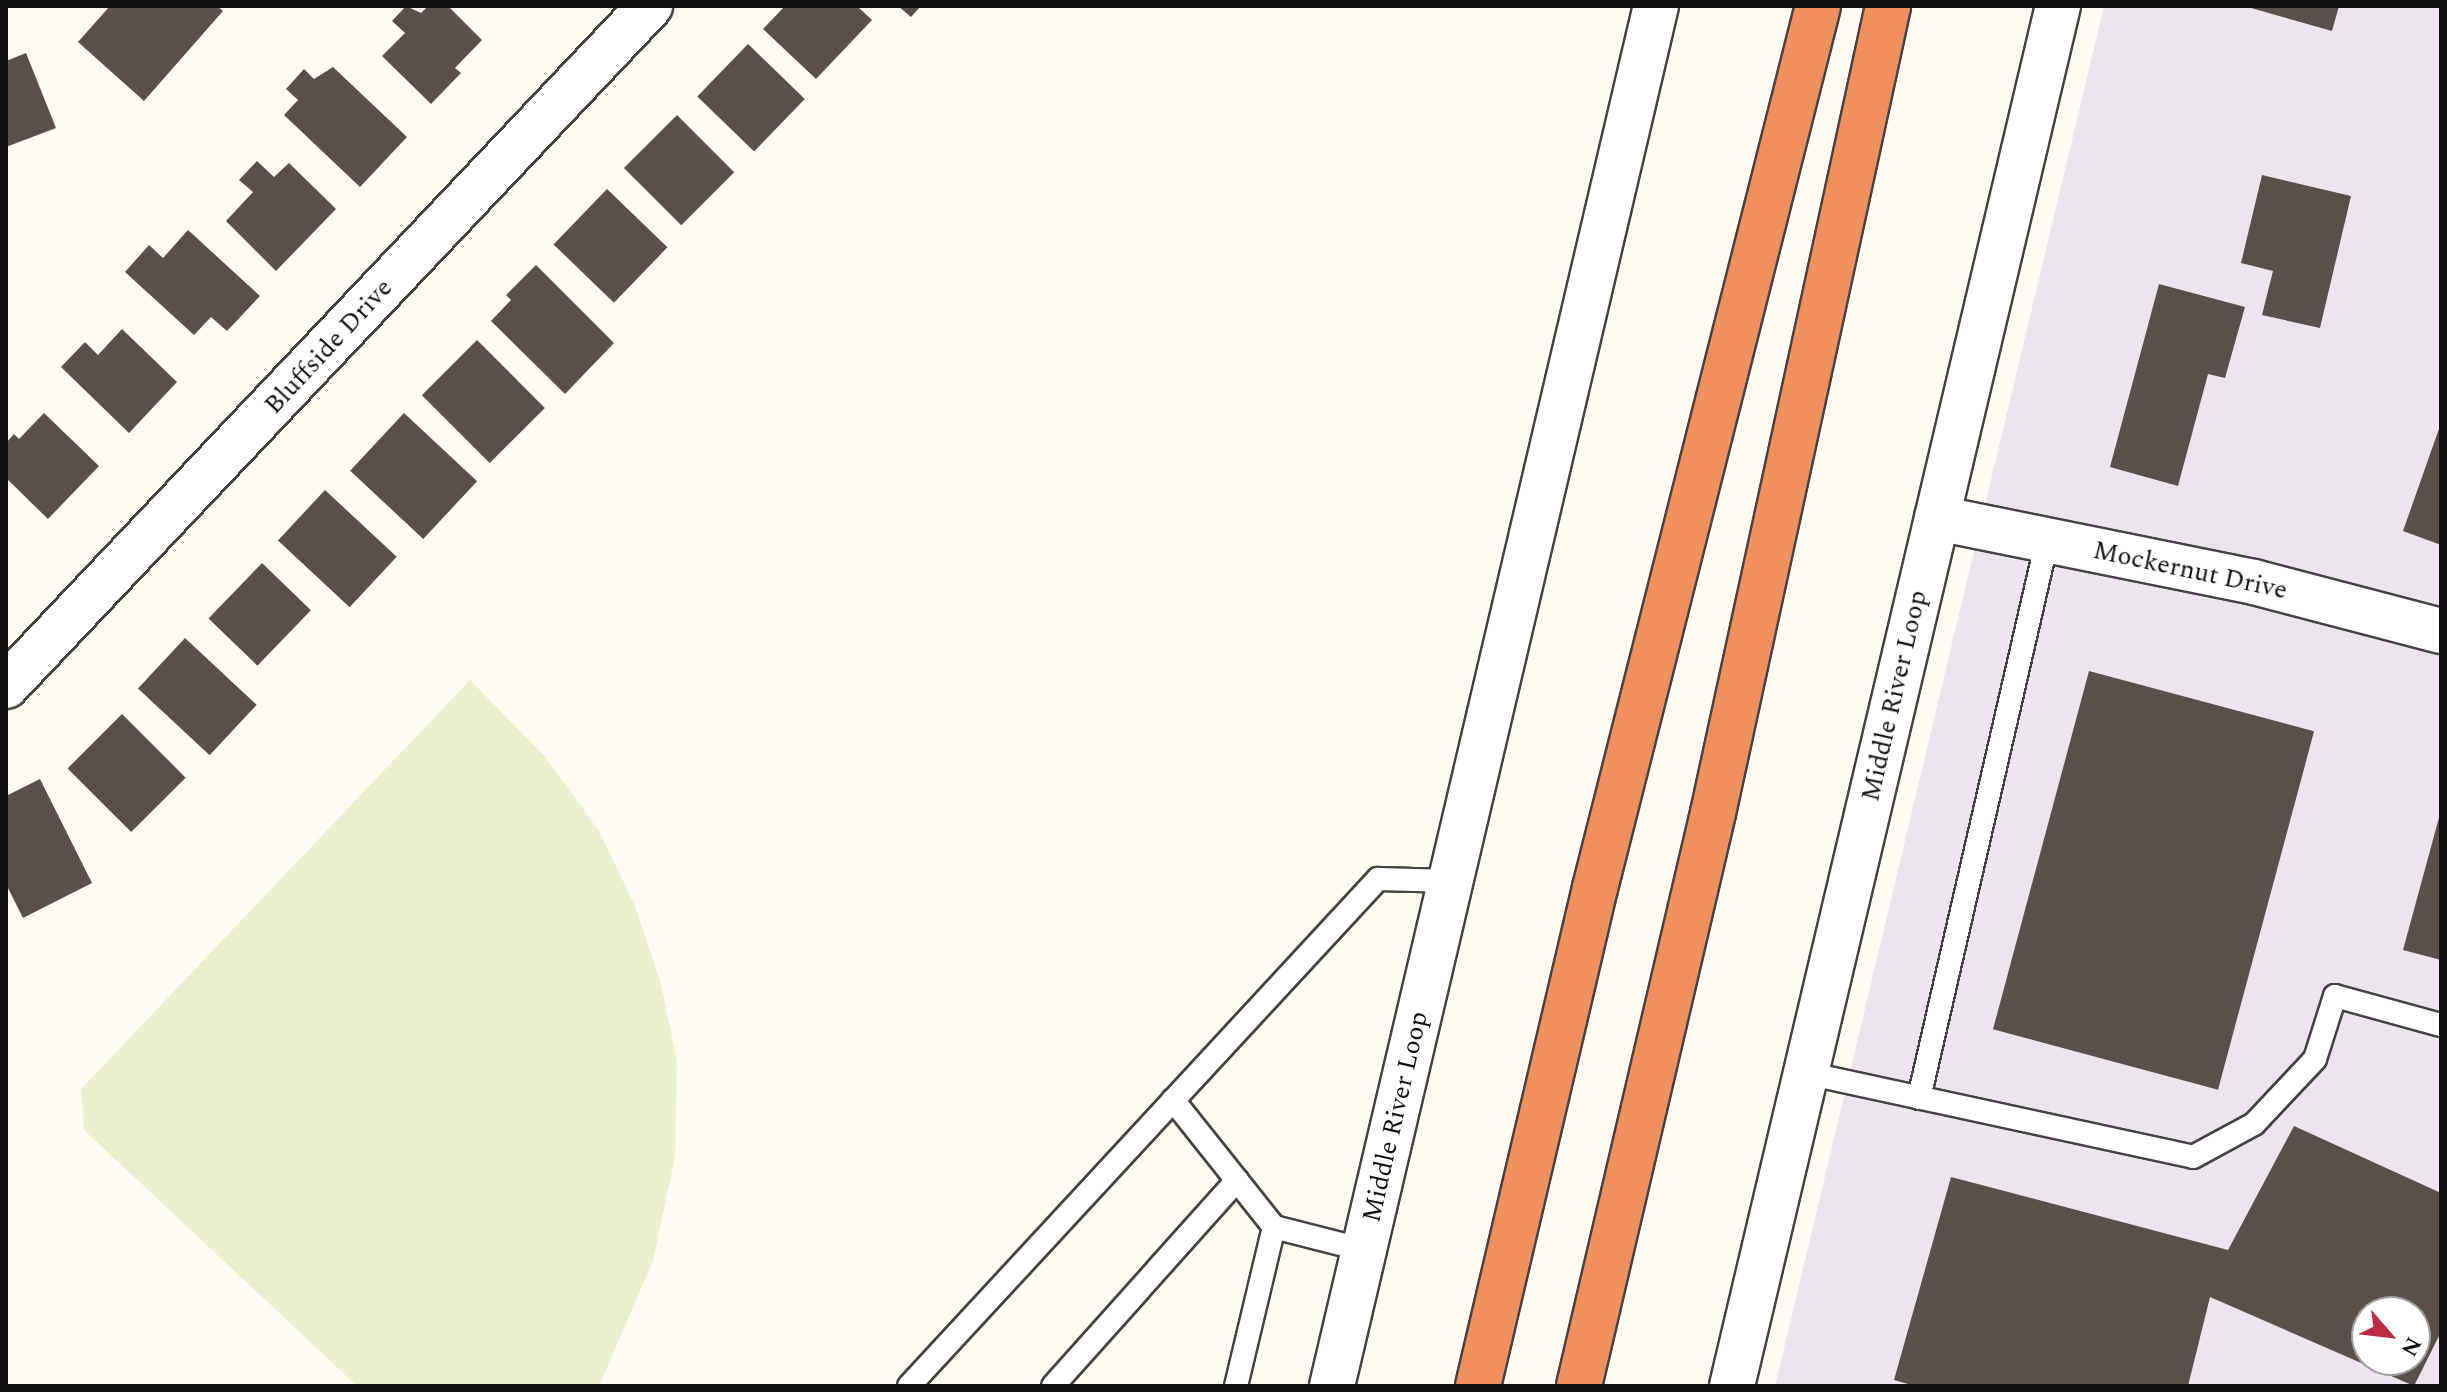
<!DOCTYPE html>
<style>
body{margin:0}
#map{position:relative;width:2447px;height:1392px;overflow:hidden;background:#fffbf3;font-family:Spectral,serif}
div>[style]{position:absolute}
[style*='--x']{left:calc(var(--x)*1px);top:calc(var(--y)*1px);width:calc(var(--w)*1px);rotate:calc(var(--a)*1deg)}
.industrial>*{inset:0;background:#ece5ee}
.pitch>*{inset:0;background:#e9f1ce}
.building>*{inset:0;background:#59504c;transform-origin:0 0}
.roads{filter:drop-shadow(2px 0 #434343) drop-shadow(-2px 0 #434343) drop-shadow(0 2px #434343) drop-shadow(0 -2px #434343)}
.lane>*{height:22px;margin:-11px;padding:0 11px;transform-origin:11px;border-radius:11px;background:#fff}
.street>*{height:44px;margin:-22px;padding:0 22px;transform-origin:22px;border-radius:22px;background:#fff}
.highway>*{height:44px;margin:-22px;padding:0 22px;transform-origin:22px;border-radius:22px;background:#f18f5f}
span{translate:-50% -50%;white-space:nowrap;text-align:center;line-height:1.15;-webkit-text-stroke:8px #fff;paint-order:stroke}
.street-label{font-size:26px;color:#101010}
.frame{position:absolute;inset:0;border:8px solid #101010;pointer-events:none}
.north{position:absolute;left:2351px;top:1296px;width:80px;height:80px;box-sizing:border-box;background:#fff;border:2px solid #9f9f9f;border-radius:50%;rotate:118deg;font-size:22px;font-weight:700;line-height:32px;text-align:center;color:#101010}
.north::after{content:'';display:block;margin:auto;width:28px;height:36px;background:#be2a44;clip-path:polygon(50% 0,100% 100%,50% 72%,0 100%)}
</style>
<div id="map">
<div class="industrial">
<i style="clip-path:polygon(evenodd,2104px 6px,2441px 6px,2441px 1386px,1775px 1386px,2104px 6px,2367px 1312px,2415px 1312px,2415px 1360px,2367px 1360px,2367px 1312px)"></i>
</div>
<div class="pitch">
<i style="clip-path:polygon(470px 680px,546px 758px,599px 831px,635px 906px,661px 984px,677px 1061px,675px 1157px,653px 1261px,599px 1386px,357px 1386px,84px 1130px,81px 1089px)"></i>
</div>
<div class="building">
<i style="clip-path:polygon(110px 6px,217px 6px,223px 11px,144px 101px,78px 42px)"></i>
<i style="clip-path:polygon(406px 6px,421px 13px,428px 6px,448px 6px,482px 40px,455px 68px,461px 73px,431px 104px,382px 56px,405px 33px,392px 21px)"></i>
<i style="clip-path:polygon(785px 6px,857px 6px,872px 20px,816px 79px,763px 29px)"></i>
<i style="clip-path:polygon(898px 6px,921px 6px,911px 17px)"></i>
<i style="clip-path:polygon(2244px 6px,2339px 6px,2332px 31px)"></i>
<i style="left:748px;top:44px;width:79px;height:73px;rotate:44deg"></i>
<i style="clip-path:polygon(26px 53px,56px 128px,6px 147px,6px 61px)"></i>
<i style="clip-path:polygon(333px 67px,407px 137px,360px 187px,284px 115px,298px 100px,286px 89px,304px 69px,314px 79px)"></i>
<i style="left:677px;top:115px;width:81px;height:75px;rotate:45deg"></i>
<i style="clip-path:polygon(257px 161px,274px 177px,289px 163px,336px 209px,276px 271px,226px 221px,253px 192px,239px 180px)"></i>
<i style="clip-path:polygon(2262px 175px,2351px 196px,2320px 328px,2262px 315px,2273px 271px,2241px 263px)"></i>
<i style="left:607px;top:189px;width:84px;height:77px;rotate:44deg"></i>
<i style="clip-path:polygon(188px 230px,260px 296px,227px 331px,211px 317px,194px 335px,125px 272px,149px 245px,163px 258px)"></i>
<i style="clip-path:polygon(536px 265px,614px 343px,565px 394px,491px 321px,511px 300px,506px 295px)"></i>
<i style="clip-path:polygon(2159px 284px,2245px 307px,2225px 378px,2208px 374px,2178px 486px,2110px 467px)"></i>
<i style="clip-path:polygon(122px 329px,177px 382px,129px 433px,61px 367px,85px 342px,98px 355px)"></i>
<i style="left:477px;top:340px;width:96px;height:78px;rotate:45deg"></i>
<i style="clip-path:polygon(44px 413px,99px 466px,48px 519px,6px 478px,6px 443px,14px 434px,19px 439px)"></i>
<i style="left:404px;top:413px;width:100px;height:79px;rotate:43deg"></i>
<i style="clip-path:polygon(2441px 423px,2441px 545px,2403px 531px)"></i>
<i style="left:325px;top:490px;width:98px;height:69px;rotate:43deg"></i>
<i style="left:262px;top:563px;width:68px;height:77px;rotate:44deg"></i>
<i style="left:185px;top:638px;width:98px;height:69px;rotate:43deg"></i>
<i style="left:2089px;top:671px;width:233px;height:371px;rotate:15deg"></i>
<i style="left:122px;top:714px;width:90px;height:77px;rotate:45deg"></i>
<i style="clip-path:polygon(40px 779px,92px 883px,23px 918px,6px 884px,6px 796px)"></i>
<i style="clip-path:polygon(2440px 814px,2441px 814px,2441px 960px,2403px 950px)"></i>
<i style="clip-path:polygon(evenodd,2294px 1126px,2441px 1193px,2441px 1332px,2414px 1386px,2210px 1297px,2188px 1386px,1915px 1386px,1894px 1380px,1951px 1177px,2228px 1250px,2294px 1126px,2367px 1312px,2415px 1312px,2415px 1360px,2367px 1360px,2367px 1312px)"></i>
</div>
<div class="roads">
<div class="lane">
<i style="--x:1806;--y:1073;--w:396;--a:12.2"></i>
<i style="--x:2193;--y:1157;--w:69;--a:-28.4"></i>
<i style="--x:2254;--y:1124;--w:89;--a:-46.8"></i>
<i style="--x:2315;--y:1059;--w:66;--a:-72.4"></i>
<i style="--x:2335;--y:996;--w:110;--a:15.3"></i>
<i style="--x:1919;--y:1098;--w:572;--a:-77.06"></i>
<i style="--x:1173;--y:1100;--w:162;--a:51.5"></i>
<i style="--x:1274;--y:1227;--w:93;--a:14.3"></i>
<i style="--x:909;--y:1386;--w:691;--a:-47.23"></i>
<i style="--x:1378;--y:879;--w:74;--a:1.5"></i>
<i style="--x:1053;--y:1386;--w:276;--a:-48.2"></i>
<i style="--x:1236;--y:1386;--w:163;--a:-76.6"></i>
</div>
<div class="street">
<i style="--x:1937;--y:518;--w:323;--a:11.4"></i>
<i style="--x:2254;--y:582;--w:193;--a:14.7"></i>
<i style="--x:6;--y:686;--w:937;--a:-46.56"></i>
<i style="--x:1332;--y:1386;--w:1418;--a:-76.79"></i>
<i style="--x:1732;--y:1386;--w:1418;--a:-76.71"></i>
</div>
<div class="highway">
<i style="--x:1478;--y:1386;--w:512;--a:-76.78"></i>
<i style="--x:1595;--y:888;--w:910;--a:-75.81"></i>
<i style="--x:1579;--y:1386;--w:588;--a:-76.84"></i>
<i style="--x:1713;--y:813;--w:826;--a:-77.76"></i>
</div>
</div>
<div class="street-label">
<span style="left:329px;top:347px;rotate:-47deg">Bluffside Drive</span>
<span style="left:2190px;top:571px;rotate:12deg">Mockernut Drive</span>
<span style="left:1895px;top:696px;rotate:-77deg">Middle River Loop</span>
<span style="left:1396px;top:1117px;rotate:-77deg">Middle River Loop</span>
</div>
<div class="frame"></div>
<div class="north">N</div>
</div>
